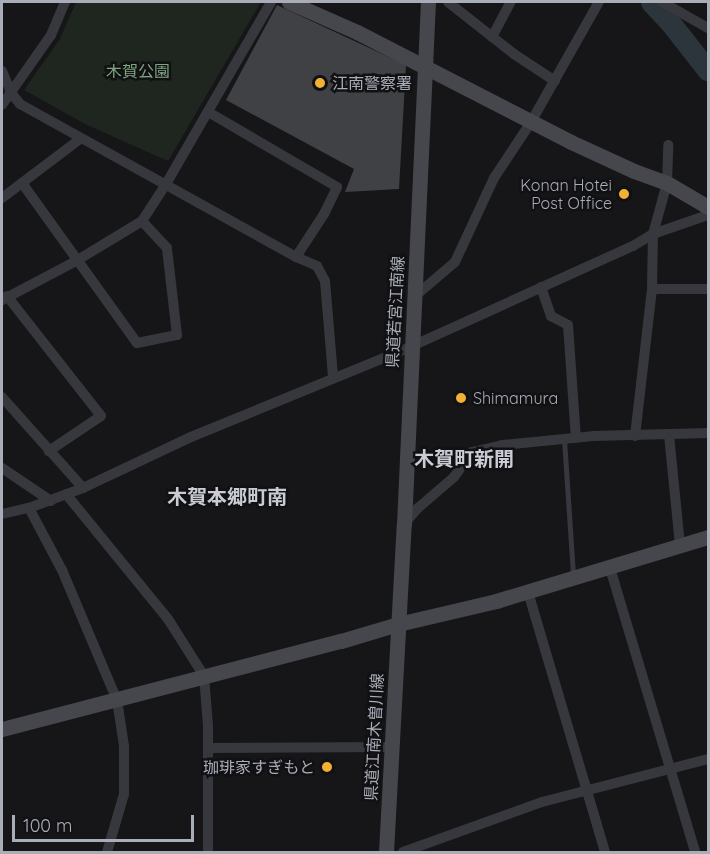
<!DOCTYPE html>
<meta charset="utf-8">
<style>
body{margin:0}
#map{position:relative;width:710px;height:854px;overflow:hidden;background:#161618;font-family:Quicksand,"Noto Sans JP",sans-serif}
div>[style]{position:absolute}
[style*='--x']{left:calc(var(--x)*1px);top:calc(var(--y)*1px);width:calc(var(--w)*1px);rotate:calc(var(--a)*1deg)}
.green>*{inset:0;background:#1e261f}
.river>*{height:21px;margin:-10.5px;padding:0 10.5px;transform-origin:10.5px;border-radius:10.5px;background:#2c353c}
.building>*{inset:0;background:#404145}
.lane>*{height:5px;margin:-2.5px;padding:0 2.5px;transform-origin:2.5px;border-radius:2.5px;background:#37383d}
.street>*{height:10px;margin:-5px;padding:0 5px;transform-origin:5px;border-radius:5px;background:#37383d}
.secondary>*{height:15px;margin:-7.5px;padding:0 7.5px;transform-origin:7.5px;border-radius:7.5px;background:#45474d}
.dots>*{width:16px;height:16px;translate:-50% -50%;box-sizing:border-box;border:3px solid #111113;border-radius:50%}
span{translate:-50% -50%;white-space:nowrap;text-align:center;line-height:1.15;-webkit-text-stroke:5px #111113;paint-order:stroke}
.park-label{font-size:16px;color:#7fa381}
.poi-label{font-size:16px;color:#a8adb8}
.left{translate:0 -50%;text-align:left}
.right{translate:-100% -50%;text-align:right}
.street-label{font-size:16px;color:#a8adb8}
.quarter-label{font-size:20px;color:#c9ccd4;font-weight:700}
.frame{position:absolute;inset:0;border:3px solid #a8adb8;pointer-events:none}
.scale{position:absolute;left:12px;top:815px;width:182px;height:27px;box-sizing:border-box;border:3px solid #a8adb8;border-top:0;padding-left:8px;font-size:18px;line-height:21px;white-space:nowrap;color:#a8adb8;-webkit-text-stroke:4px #111113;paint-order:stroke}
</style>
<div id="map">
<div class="green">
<i style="clip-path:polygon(76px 2px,261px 2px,168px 161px,87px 125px,24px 90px,60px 39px)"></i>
</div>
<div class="river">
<i style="--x:651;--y:2;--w:26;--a:47"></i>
<i style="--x:669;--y:21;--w:63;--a:52"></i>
</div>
<div class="building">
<i style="clip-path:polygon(277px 5px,406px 65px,399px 189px,345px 192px,354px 169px,226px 100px)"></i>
</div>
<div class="lane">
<i style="--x:564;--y:439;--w:136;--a:86.2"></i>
</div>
<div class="street">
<i style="--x:448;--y:2;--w:84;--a:38.2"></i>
<i style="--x:514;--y:54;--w:49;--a:33.4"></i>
<i style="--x:662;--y:2;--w:53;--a:29.5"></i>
<i style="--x:492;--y:37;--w:40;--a:-62"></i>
<i style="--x:2;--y:71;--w:25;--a:67"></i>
<i style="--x:12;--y:94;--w:13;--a:51"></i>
<i style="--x:20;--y:104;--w:316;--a:29"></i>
<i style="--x:296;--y:257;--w:51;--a:-56.9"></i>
<i style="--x:324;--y:214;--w:30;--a:-64"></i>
<i style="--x:337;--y:187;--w:149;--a:-149.8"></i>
<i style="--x:2;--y:105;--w:85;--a:-55"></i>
<i style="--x:51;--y:35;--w:36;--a:-67"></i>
<i style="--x:22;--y:183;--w:197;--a:54.3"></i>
<i style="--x:137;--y:343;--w:41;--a:-11.3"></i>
<i style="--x:177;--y:335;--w:88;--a:-96.6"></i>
<i style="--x:167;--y:248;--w:37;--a:-133"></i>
<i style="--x:2;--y:198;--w:98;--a:-37.1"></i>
<i style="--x:296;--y:257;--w:23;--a:23"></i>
<i style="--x:317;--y:266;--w:17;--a:62"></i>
<i style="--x:325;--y:281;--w:96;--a:85.2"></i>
<i style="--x:541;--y:287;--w:31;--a:71"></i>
<i style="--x:551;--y:316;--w:19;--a:28"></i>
<i style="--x:568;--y:325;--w:113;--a:86"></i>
<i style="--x:652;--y:289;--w:56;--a:0"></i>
<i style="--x:7;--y:296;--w:152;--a:51.9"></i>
<i style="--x:101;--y:416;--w:63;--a:146.1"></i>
<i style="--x:414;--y:297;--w:54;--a:-40.5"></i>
<i style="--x:455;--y:262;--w:93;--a:-65.1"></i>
<i style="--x:494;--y:178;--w:67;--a:-56.5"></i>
<i style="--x:531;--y:122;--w:138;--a:-60.5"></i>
<i style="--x:2;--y:300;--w:84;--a:-27.8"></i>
<i style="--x:76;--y:261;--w:77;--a:-31.2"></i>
<i style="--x:142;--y:221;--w:44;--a:-57"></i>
<i style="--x:166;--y:184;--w:210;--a:-60"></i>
<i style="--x:2;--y:397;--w:122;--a:48.3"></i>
<i style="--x:669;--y:435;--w:112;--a:84.3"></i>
<i style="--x:635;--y:436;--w:148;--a:-83.4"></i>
<i style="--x:652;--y:289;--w:55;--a:-89"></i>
<i style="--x:653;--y:234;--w:53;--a:-74.6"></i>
<i style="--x:667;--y:183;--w:38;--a:-88"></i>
<i style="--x:2;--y:468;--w:59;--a:34"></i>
<i style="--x:66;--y:494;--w:161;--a:50.8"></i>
<i style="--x:168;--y:619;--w:67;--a:57.7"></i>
<i style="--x:204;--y:676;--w:50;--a:85.4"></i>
<i style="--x:208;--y:726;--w:126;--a:90"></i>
<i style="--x:29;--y:508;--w:70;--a:62"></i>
<i style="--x:62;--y:570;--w:141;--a:67.1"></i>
<i style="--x:117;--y:700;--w:47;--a:81.3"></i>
<i style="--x:124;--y:746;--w:48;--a:90"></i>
<i style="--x:124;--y:794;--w:60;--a:106.3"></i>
<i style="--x:2;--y:514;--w:28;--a:-13"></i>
<i style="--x:29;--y:508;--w:58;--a:-20.3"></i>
<i style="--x:83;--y:488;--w:119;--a:-25.3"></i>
<i style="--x:191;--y:437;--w:237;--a:-22.3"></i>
<i style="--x:410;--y:347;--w:245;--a:-24.4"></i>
<i style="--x:633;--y:246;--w:23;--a:-31"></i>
<i style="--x:653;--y:234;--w:58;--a:-19.1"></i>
<i style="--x:404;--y:524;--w:21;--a:-49"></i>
<i style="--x:418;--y:508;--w:48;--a:-40.7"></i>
<i style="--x:454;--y:477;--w:31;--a:-54"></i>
<i style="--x:472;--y:452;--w:31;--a:-13"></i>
<i style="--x:502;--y:445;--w:91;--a:-5.6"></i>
<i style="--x:593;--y:436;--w:115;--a:-1.5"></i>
<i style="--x:610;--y:568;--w:296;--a:73.3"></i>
<i style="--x:528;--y:592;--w:271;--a:73.5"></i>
<i style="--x:208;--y:748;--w:183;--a:-0.3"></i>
<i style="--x:403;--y:852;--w:148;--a:-19.8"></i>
<i style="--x:542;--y:802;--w:171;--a:-14.5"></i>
</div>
<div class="secondary">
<i style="--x:289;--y:2;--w:74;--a:23.8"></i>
<i style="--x:357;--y:32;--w:241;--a:27.2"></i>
<i style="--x:571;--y:142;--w:69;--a:24.7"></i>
<i style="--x:634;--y:171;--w:35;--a:20"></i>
<i style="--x:667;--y:183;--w:48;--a:30.3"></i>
<i style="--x:2;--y:729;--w:350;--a:-14.6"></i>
<i style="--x:341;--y:641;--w:59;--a:-16.6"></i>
<i style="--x:398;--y:624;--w:101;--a:-13.2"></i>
<i style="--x:496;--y:601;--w:221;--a:-16.8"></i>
<i style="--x:386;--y:852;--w:328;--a:-86.9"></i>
<i style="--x:404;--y:524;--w:523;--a:-87.37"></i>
</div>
<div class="dots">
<i style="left:320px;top:83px;background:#f2b134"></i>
<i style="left:624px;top:194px;background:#f2b134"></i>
<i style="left:461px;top:398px;background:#f2b134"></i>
<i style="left:327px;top:767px;background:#f2b134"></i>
</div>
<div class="park-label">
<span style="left:138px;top:71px">木賀公園</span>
</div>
<div class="poi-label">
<span class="left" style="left:332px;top:83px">江南警察署</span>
<span class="right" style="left:612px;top:194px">Konan Hotei<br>Post Office</span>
<span class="left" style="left:473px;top:398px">Shimamura</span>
<span class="right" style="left:315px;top:767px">珈琲家すぎもと</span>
</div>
<div class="street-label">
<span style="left:395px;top:312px;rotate:-87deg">県道若宮江南線</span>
<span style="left:374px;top:737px;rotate:-87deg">県道江南木曽川線</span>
</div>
<div class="quarter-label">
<span style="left:464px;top:458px">木賀町新開</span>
<span style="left:227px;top:496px">木賀本郷町南</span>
</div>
<div class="frame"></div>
<div class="scale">100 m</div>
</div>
